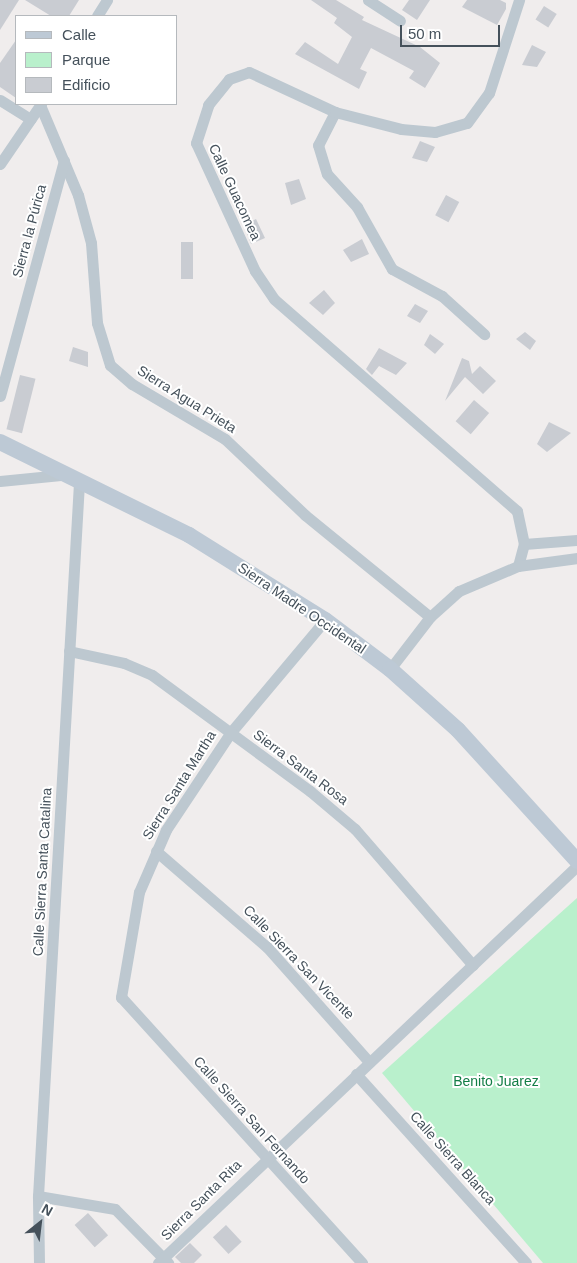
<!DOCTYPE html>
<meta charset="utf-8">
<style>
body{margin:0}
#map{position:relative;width:577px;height:1263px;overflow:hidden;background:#f0eded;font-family:Helvetica,sans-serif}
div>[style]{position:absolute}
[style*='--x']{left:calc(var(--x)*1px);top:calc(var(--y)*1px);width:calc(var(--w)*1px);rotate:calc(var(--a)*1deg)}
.green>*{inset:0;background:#b9f0cc}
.building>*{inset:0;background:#c9ccd2;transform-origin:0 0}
.street>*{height:11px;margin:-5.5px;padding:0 5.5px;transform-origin:5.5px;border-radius:5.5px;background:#bdc8d0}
.secondary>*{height:16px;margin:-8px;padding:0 8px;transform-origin:8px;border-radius:8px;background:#bdc9d5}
span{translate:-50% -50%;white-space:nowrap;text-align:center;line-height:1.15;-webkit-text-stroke:4px #fff;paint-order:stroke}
.street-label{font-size:14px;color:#45515b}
.park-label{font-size:14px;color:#137e46}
.legend{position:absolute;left:15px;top:15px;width:162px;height:90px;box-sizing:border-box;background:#fff;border:1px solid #b5b9bd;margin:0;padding:6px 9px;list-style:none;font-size:15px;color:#45515b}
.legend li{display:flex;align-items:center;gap:10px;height:25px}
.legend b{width:25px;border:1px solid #b5b9bd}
.north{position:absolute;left:15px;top:1198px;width:50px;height:50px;-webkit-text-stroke:4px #fff;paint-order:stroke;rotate:29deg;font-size:14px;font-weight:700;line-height:20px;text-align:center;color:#45515b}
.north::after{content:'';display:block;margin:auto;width:18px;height:22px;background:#45515b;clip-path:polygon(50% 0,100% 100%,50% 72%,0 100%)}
.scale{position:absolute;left:400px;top:25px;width:100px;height:22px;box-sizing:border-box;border:2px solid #45515b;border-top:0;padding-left:6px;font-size:15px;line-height:18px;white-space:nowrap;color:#45515b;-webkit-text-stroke:4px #fff;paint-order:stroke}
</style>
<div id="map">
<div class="green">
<i style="clip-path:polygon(577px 898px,577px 1263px,543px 1263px,382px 1073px)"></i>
</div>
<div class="building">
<i style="clip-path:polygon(0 0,19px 0,0 30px)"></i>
<i style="clip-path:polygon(25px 0,79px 0,69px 16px,51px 16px)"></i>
<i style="clip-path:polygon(311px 0,336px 0,364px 17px,362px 20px,420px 47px,440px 63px,425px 88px,409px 78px,414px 71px,371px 48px,360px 69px,367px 72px,359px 89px,295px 54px,305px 42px,338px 64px,352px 37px,334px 23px,337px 18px)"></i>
<i style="clip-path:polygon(409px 0,430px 0,417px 20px,402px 10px)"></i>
<i style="clip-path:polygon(467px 0,500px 0,506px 3px,506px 9px,497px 25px,462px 7px)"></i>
<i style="left:544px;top:6px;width:15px;height:16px;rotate:32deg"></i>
<i style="clip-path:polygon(16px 40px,16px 98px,0 87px,0 63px)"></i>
<i style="clip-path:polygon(532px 45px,546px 52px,537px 67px,522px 65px)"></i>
<i style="clip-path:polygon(420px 141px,435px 147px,427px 162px,412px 158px)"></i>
<i style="clip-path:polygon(299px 179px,306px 199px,291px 205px,285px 183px)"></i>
<i style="left:446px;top:195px;width:15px;height:23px;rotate:28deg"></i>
<i style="clip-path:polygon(256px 219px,265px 238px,251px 244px,244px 225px)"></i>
<i style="clip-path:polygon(362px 239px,369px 254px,351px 262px,343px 250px)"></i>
<i style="left:181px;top:242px;width:12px;height:37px"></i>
<i style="clip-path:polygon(324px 290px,335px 303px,323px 315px,309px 303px)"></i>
<i style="clip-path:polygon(415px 304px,428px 311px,420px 323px,407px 316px)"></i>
<i style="clip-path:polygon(525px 332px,536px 341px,530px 350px,516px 339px)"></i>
<i style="clip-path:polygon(430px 334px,444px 344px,435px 354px,424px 345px)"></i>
<i style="clip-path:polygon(73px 347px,88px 352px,88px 367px,69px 361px)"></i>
<i style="clip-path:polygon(379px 348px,407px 363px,396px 375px,379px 366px,372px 375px,366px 369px)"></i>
<i style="clip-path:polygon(462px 358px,469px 361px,472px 374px,480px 366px,496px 381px,483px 394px,465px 377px,445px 401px)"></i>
<i style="left:20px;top:375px;width:16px;height:56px;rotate:14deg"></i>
<i style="left:474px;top:400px;width:20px;height:28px;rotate:41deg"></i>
<i style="clip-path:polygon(549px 422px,571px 433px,547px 452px,537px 444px)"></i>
<i style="left:88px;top:1213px;width:30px;height:18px;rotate:48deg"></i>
<i style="left:226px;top:1225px;width:23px;height:18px;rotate:47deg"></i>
<i style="clip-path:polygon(190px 1243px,202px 1255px,194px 1263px,181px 1263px,175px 1257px)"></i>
</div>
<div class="street">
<i style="--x:368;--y:0;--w:38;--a:33"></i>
<i style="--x:97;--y:16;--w:19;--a:-58"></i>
<i style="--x:0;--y:100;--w:36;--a:32"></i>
<i style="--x:40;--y:105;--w:98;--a:67.1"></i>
<i style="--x:78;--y:195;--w:50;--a:74.8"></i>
<i style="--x:91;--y:243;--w:80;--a:85.7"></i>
<i style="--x:97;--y:323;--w:44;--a:72.8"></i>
<i style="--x:110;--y:365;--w:29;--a:41"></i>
<i style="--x:132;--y:384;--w:108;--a:30.6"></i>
<i style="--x:225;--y:439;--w:110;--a:43.5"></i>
<i style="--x:305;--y:515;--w:161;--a:39.2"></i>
<i style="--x:335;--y:112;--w:37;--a:117"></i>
<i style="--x:318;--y:145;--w:30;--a:73"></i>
<i style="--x:327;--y:174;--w:45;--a:47.7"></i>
<i style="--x:357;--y:207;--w:71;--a:60.6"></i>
<i style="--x:392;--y:269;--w:57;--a:28.4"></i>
<i style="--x:442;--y:296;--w:57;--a:42.1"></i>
<i style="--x:0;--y:164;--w:73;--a:-55.7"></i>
<i style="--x:0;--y:396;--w:244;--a:-74.8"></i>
<i style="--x:0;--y:481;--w:61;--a:-5.6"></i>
<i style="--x:524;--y:544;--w:53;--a:-4.3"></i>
<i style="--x:518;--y:566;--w:23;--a:-75"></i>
<i style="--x:524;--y:544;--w:34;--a:-102"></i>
<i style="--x:517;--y:511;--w:322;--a:-138.9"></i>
<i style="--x:274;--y:299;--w:34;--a:-124"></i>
<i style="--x:255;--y:271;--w:141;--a:-114.7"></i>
<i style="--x:196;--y:143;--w:40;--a:-72"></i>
<i style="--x:208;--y:105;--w:33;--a:-51"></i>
<i style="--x:229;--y:79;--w:21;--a:-19"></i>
<i style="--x:249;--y:72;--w:95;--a:24.9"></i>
<i style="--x:335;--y:112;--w:68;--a:14.4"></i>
<i style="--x:401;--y:129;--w:34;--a:5"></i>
<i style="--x:435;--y:132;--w:33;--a:-16"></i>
<i style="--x:467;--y:123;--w:37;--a:-54"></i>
<i style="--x:489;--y:93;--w:98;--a:-72.1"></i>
<i style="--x:325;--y:620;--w:146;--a:130"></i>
<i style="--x:231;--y:732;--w:118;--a:123.6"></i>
<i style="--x:166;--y:830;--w:68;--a:113.5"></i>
<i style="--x:139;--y:892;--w:107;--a:99.7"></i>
<i style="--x:121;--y:997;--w:359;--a:47.8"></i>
<i style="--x:69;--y:651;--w:56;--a:12.3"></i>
<i style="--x:124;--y:663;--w:30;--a:23"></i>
<i style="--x:152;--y:675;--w:196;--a:36.3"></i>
<i style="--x:310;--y:791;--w:59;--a:40.2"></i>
<i style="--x:355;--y:829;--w:180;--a:49.1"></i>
<i style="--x:390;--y:669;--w:66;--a:-52.4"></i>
<i style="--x:430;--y:617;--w:39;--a:-42"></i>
<i style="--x:459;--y:591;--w:64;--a:-23"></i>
<i style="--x:518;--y:566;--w:60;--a:-7.7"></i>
<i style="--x:156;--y:851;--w:147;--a:40.9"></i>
<i style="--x:267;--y:947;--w:154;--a:48.4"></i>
<i style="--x:356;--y:1074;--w:254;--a:48"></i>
<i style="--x:38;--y:1196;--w:78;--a:9.6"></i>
<i style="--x:115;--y:1209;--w:76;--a:45.5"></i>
<i style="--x:39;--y:1263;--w:67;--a:-90.9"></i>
<i style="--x:38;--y:1196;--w:714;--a:-86.71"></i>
<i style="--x:158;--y:1263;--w:577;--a:-43.46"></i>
</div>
<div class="secondary">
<i style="--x:0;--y:442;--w:211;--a:26.2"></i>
<i style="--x:189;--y:535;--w:160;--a:32"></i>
<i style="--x:325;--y:620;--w:81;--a:37"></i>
<i style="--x:390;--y:669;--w:91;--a:41.9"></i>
<i style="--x:458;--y:730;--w:177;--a:47.7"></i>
</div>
<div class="street-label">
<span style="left:235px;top:192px;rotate:65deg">Calle Guacomea</span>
<span style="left:29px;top:231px;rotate:-75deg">Sierra la Púrica</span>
<span style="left:187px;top:399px;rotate:32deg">Sierra Agua Prieta</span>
<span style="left:302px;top:608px;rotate:34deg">Sierra Madre Occidental</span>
<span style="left:301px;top:767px;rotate:37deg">Sierra Santa Rosa</span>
<span style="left:179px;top:785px;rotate:-58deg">Sierra Santa Martha</span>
<span style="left:42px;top:872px;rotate:-87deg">Calle Sierra Santa Catalina</span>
<span style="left:299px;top:962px;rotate:46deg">Calle Sierra San Vicente</span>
<span style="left:252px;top:1120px;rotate:48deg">Calle Sierra San Fernando</span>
<span style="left:453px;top:1158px;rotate:48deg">Calle Sierra Blanca</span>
<span style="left:201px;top:1200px;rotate:-45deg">Sierra Santa Rita</span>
</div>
<div class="park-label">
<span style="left:496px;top:1081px">Benito Juarez</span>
</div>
<ul class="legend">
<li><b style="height:6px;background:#bdc9d5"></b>Calle</li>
<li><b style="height:14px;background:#b9f0cc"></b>Parque</li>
<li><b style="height:14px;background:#c9ccd2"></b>Edificio</li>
</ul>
<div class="north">N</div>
<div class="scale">50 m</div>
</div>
